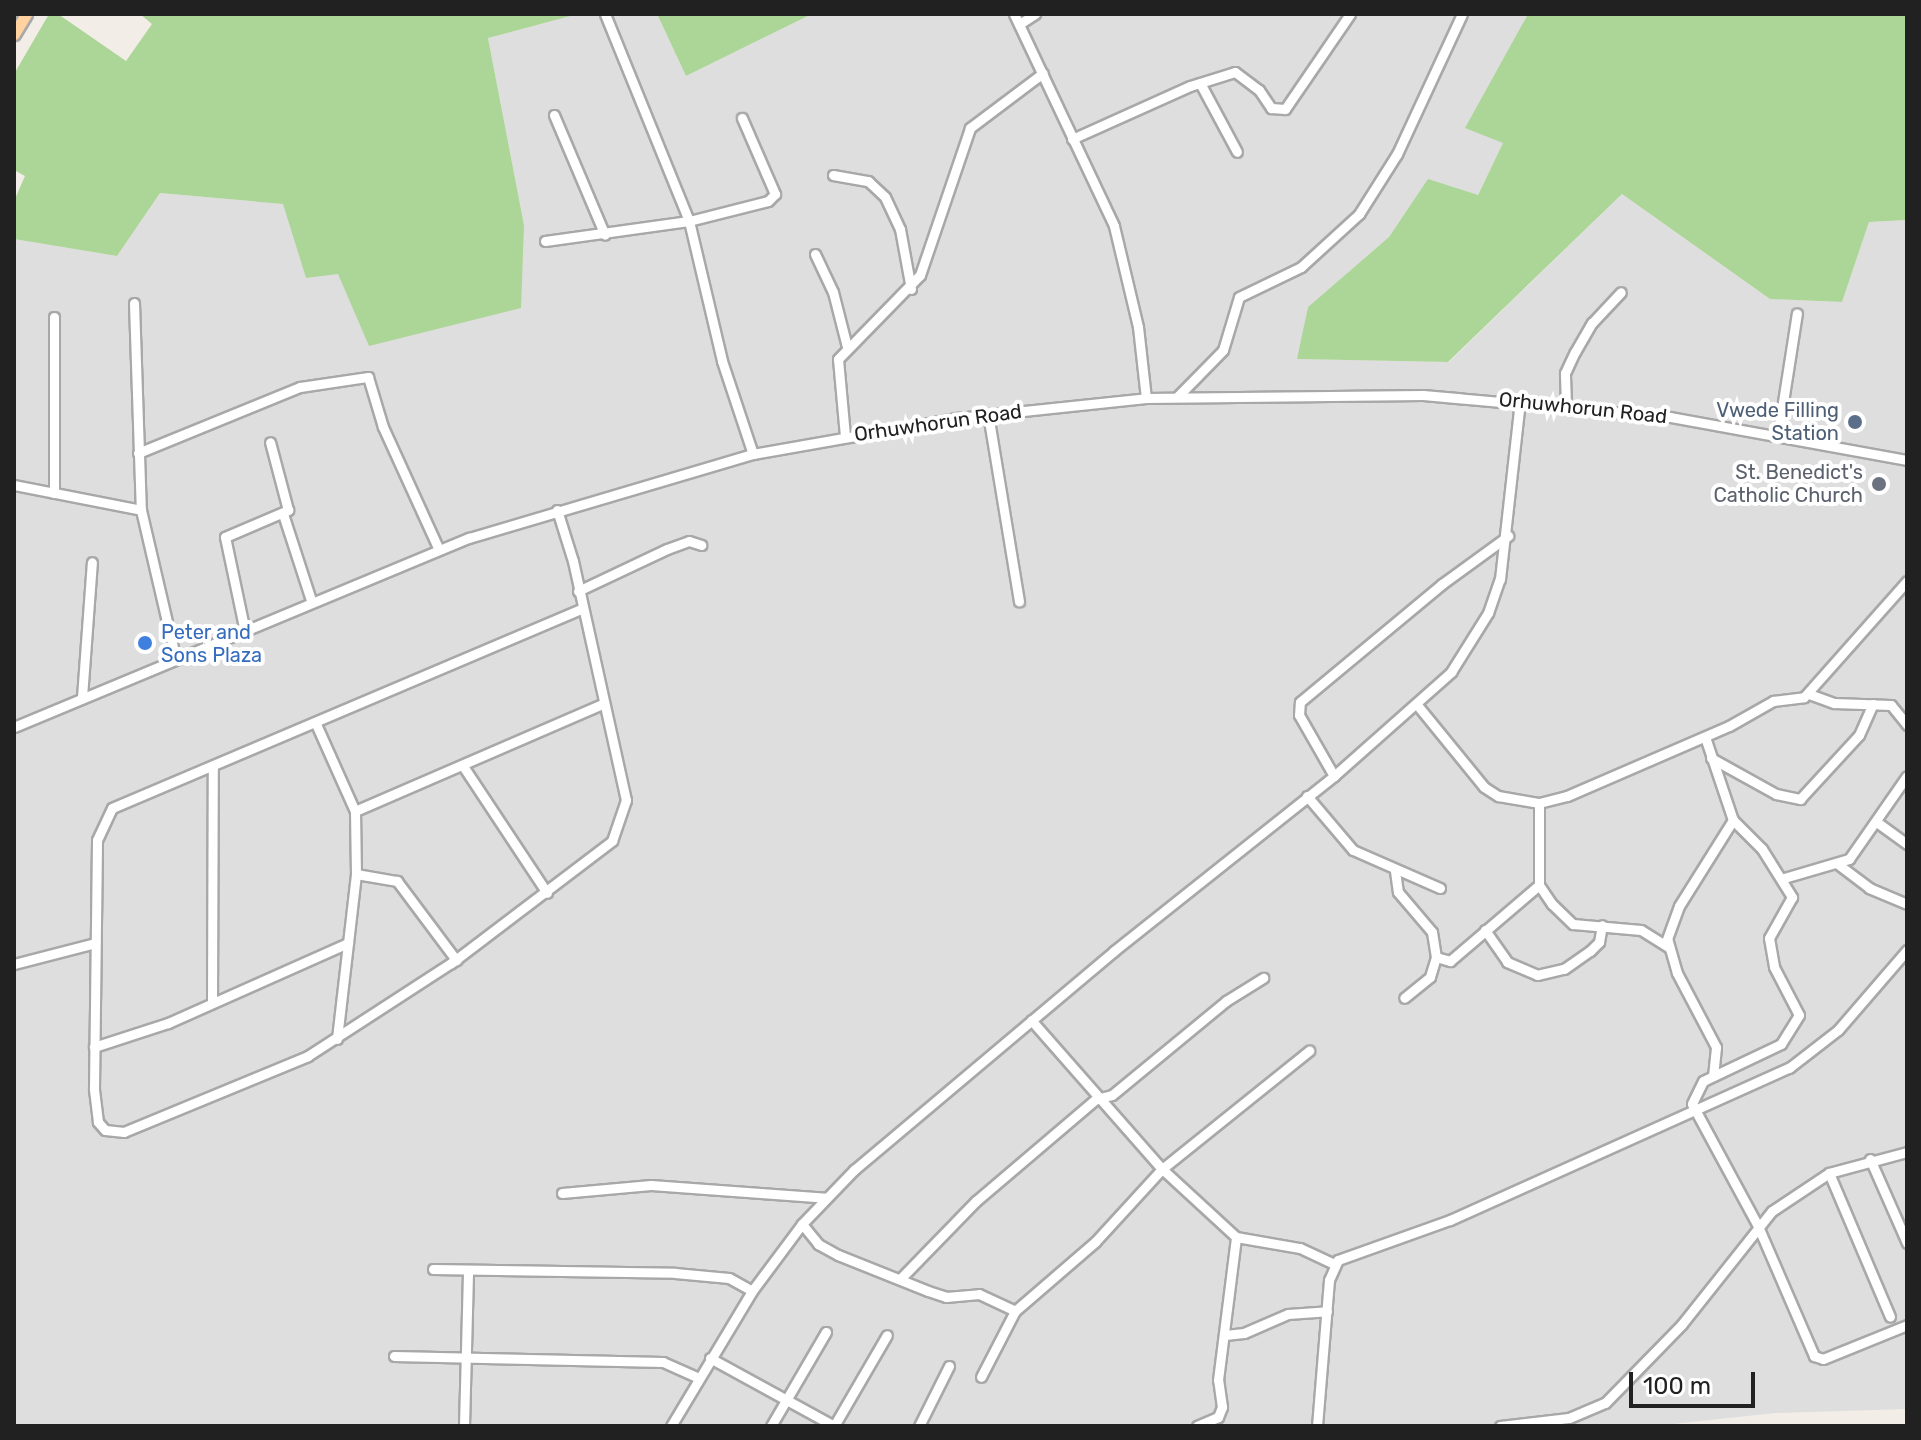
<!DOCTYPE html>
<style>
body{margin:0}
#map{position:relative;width:1921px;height:1440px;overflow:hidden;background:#f2eee7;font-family:Rubik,sans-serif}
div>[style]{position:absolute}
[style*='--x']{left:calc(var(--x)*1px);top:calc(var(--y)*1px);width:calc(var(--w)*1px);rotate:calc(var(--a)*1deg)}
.residential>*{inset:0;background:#dfdede}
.forest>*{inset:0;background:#acd598}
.roads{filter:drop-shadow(2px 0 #a8a8a8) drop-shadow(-2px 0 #a8a8a8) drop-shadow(0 2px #a8a8a8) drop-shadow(0 -2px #a8a8a8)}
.minor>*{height:9px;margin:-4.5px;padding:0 4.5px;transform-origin:4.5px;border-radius:4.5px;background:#fff}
.major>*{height:11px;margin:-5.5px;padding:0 5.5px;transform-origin:5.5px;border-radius:5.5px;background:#ffd29f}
.dots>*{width:22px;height:22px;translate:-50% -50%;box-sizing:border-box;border:4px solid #fff;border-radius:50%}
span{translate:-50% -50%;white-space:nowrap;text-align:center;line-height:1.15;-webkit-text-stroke:8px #fff;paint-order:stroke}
.street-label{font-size:20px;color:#212121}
.service-label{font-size:20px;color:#4e5e75}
.right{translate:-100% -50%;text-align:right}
.worship-label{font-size:20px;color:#5b616d}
.shop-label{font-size:20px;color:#366cbe}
.left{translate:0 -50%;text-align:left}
.frame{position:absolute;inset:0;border:16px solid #212121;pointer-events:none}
.scale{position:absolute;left:1629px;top:1372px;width:126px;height:36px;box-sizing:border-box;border:4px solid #212121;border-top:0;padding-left:10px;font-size:24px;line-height:28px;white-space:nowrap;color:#212121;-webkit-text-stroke:6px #fff;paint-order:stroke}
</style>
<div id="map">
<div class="residential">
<i style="clip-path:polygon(578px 14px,657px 14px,686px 76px,812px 14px,1528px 14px,1466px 127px,1504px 142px,1477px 196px,1428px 180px,1389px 237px,1308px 307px,1298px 359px,1449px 362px,1622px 194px,1770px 299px,1842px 302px,1869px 222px,1907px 220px,1907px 1409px,1776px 1413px,1654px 1426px,14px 1426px,14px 239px,117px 256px,160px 193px,284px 204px,306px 278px,524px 225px,488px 38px)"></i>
</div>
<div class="forest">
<i style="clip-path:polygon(49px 14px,58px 14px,126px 61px,152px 24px,140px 14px,578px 14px,488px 38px,524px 225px,521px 308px,369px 346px,338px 274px,306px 278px,283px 204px,160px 193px,117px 256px,14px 239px,14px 201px,25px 176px,14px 170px,14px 74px)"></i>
<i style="clip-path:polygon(657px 14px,812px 14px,686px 76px)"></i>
<i style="clip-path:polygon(1528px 14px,1907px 14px,1907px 220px,1869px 222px,1842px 302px,1770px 299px,1622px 194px,1448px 362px,1297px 359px,1308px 307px,1389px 237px,1428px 179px,1478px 195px,1503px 143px,1465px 128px)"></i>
</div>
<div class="roads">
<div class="minor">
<i style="--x:605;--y:14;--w:223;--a:67.9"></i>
<i style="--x:689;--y:221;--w:144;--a:76.7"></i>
<i style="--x:722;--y:361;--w:98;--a:71.6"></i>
<i style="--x:1014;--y:14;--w:234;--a:64.7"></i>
<i style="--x:1114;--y:226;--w:104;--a:76.6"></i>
<i style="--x:1138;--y:327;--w:71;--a:83.6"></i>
<i style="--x:1021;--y:23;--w:17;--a:-33"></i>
<i style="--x:1200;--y:83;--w:78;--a:61.8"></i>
<i style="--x:554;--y:115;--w:130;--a:67"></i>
<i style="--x:1072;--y:139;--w:129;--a:-24.2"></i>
<i style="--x:1190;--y:86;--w:47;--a:-17.3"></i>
<i style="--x:1235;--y:72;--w:30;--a:37"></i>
<i style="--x:1259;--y:90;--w:22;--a:56"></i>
<i style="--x:1271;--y:108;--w:14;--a:4"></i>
<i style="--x:1285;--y:109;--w:115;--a:-55.6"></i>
<i style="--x:833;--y:175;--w:36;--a:10"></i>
<i style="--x:868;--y:181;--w:23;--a:43"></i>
<i style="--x:885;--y:197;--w:35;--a:65"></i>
<i style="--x:900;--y:229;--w:61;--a:79.6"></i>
<i style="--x:545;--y:241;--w:145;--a:-7.9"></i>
<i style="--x:689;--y:221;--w:81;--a:-14.2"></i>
<i style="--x:768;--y:201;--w:10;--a:-45"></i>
<i style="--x:775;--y:194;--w:83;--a:-113.5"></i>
<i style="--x:815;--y:254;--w:42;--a:64.7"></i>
<i style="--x:833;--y:292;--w:57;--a:75.7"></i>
<i style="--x:134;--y:303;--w:207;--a:88.1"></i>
<i style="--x:141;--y:510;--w:150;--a:76.9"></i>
<i style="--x:1178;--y:396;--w:64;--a:-45.6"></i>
<i style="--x:1223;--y:350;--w:55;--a:-73.2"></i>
<i style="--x:1239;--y:297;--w:69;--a:-25.8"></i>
<i style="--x:1301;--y:267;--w:79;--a:-42.4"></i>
<i style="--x:1359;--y:214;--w:71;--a:-57.7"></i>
<i style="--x:1397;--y:154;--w:154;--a:-65.1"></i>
<i style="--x:1566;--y:404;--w:31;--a:-92"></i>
<i style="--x:1565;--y:373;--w:23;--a:-65"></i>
<i style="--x:1575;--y:352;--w:34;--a:-60"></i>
<i style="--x:1592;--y:323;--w:42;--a:-46.9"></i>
<i style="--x:988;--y:414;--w:190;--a:80.6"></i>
<i style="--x:1778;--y:434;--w:122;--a:-81.1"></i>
<i style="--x:845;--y:436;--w:77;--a:-95.2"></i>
<i style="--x:838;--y:359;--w:117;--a:-45.7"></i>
<i style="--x:920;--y:275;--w:155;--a:-71.2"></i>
<i style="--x:970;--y:128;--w:91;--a:-37"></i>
<i style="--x:138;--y:453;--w:175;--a:-22.2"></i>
<i style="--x:300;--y:387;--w:69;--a:-8.4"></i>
<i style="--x:368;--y:377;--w:52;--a:73.3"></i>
<i style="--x:383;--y:427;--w:135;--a:65.5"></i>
<i style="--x:14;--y:485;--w:129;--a:11.1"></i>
<i style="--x:54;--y:493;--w:176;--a:-90"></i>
<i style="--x:557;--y:510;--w:53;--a:72.6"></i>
<i style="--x:573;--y:561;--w:245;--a:77.5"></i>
<i style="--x:626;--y:800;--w:43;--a:108.9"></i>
<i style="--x:612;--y:841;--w:202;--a:142.8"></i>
<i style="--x:451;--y:963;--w:171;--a:147"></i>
<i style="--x:308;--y:1056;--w:199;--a:157.6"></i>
<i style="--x:124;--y:1132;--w:19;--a:-174"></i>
<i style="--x:105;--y:1130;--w:11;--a:-131"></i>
<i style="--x:98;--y:1122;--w:34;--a:-97"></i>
<i style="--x:94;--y:1088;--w:248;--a:-89.3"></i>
<i style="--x:97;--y:840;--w:35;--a:-65"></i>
<i style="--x:112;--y:808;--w:509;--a:-22.99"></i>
<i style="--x:283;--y:514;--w:90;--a:72"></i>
<i style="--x:578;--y:591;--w:98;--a:-25.3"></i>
<i style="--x:667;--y:549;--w:23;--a:-20"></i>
<i style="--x:689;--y:541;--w:13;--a:18"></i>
<i style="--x:244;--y:627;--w:92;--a:-101.9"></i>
<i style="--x:225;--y:537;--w:69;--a:-23.2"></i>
<i style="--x:288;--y:510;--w:70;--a:-104.8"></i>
<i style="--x:1809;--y:694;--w:27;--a:20"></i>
<i style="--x:1834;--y:703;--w:57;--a:2"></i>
<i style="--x:1891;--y:705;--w:26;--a:51"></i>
<i style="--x:82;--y:697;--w:135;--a:-85.8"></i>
<i style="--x:1418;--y:706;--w:104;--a:50.8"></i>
<i style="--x:1484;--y:787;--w:17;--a:33"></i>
<i style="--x:1498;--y:796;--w:42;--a:9.7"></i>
<i style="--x:1539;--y:803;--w:29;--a:-14"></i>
<i style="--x:1567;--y:796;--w:176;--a:-23.4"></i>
<i style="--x:1729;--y:726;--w:51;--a:-29.6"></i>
<i style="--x:1773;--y:701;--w:31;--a:-7"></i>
<i style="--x:1804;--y:697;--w:155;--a:-48.4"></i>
<i style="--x:316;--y:724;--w:95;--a:65.9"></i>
<i style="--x:355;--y:811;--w:63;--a:89.1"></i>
<i style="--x:356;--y:874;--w:166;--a:96.6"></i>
<i style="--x:14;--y:727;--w:493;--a:-22.6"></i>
<i style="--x:469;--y:538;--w:296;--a:-16.5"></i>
<i style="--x:753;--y:454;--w:207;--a:-10"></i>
<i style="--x:957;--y:418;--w:190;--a:-6"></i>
<i style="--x:1146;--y:398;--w:277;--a:-0.6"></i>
<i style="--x:1423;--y:395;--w:248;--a:5.1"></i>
<i style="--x:1670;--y:417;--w:241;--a:10.3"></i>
<i style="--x:1705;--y:737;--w:88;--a:71.4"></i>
<i style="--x:1733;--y:820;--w:41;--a:45"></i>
<i style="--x:1762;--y:849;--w:57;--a:58"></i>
<i style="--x:1792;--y:897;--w:47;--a:119.3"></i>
<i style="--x:1769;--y:938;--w:29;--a:80"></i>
<i style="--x:1774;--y:967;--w:54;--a:62.5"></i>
<i style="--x:1799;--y:1015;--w:34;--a:122"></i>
<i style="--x:1781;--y:1044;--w:86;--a:154.6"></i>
<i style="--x:1703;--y:1081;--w:25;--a:116"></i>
<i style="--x:1692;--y:1104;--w:136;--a:61.6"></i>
<i style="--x:1757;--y:1224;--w:144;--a:66.6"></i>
<i style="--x:1814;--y:1356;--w:9;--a:18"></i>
<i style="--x:1823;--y:1359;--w:91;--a:-22"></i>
<i style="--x:1711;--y:758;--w:74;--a:29"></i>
<i style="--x:1776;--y:794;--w:25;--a:12"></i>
<i style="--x:1800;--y:799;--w:87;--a:-47.3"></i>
<i style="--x:1859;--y:735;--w:34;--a:-66"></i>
<i style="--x:463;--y:766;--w:152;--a:56.5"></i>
<i style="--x:1334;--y:776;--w:70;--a:-119.8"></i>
<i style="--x:1299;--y:715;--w:13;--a:-86"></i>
<i style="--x:1300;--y:702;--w:185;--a:-39.7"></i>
<i style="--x:1442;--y:584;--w:82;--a:-36"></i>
<i style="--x:1307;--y:796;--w:71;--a:49.6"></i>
<i style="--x:1353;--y:850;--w:95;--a:23.6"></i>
<i style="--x:1539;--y:803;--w:82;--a:90"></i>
<i style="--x:1539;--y:885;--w:23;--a:56"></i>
<i style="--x:1552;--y:904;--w:29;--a:44"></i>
<i style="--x:1573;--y:924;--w:68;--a:5"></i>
<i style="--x:1641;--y:930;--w:32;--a:32"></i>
<i style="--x:355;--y:811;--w:271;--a:-23.4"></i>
<i style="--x:1878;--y:823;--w:36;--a:36"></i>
<i style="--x:1839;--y:865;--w:38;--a:37"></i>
<i style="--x:1869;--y:888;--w:41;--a:22.8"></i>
<i style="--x:1395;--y:871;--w:21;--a:82"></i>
<i style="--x:1398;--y:892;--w:52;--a:49.6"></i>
<i style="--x:1432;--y:932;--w:25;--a:81"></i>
<i style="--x:1436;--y:957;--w:21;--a:107"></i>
<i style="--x:1430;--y:977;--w:33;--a:141"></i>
<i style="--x:356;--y:874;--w:42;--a:9.7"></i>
<i style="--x:397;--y:881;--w:99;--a:53.2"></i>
<i style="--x:1784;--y:878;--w:68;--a:-16.3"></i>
<i style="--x:1849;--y:859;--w:101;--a:-55.1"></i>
<i style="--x:1485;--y:930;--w:39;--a:55"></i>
<i style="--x:1507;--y:962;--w:33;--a:23"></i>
<i style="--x:1537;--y:975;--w:28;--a:-13"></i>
<i style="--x:1564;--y:969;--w:32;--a:-35"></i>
<i style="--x:1590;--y:951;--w:13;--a:-45"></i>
<i style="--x:1599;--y:942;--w:17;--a:-80"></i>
<i style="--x:1436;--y:957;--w:15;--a:16"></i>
<i style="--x:1450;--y:961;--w:117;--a:-40.5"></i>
<i style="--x:14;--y:964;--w:84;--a:-14.5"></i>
<i style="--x:212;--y:1002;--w:236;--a:-89.8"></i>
<i style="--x:94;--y:1047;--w:78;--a:-18"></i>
<i style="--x:168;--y:1023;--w:197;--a:-24"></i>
<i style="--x:1713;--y:1076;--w:29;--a:-84"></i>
<i style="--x:1716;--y:1047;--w:84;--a:-117.8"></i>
<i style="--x:1677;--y:973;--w:35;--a:-106"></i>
<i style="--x:1667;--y:939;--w:35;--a:-70"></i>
<i style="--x:1679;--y:906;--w:102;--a:-57.9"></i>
<i style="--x:1870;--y:1159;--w:92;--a:66.2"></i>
<i style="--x:1829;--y:1173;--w:156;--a:67"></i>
<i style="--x:562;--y:1193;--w:89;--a:-5.1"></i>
<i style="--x:651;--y:1185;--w:175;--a:4.2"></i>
<i style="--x:802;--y:1224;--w:26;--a:51"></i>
<i style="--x:818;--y:1244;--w:23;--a:29"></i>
<i style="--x:838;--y:1255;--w:97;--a:21.8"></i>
<i style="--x:928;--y:1291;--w:19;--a:18"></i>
<i style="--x:946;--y:1297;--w:33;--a:-5"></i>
<i style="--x:979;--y:1294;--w:40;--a:25"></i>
<i style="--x:1015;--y:1311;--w:74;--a:117.3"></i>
<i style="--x:1236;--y:1237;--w:65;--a:9.8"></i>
<i style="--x:1300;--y:1248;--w:38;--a:25"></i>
<i style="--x:433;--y:1269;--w:242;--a:0.9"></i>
<i style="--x:675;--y:1273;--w:54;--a:5.3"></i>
<i style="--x:729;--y:1278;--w:26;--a:29"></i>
<i style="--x:902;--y:1277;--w:106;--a:-45.8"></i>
<i style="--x:976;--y:1201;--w:157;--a:-40.4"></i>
<i style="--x:1096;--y:1099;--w:16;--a:-14"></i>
<i style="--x:1112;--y:1095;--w:148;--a:-39.5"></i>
<i style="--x:1226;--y:1001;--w:44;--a:-31.9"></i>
<i style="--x:1015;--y:1311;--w:106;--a:-40.8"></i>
<i style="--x:1095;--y:1242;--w:99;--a:-47.5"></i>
<i style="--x:1162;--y:1169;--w:198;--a:-131.3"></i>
<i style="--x:1225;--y:1335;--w:19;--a:-6"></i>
<i style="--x:1244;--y:1333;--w:48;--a:-23.4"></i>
<i style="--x:1288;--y:1314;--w:39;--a:-4"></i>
<i style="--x:394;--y:1356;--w:269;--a:1.3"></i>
<i style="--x:663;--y:1362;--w:39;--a:24"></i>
<i style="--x:710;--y:1358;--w:141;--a:28.7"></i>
<i style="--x:464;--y:1426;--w:156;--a:-88.5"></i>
<i style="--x:671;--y:1426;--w:157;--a:-59"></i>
<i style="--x:752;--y:1291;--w:84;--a:-53.3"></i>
<i style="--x:802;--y:1224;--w:75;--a:-46.1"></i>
<i style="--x:854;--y:1170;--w:340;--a:-40.1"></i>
<i style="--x:1114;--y:951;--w:281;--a:-38.5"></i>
<i style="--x:1334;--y:776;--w:157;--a:-41.6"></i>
<i style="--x:1451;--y:672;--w:70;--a:-57.9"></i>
<i style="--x:1488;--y:613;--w:36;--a:-71"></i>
<i style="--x:1500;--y:579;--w:179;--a:-83.6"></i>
<i style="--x:771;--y:1426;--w:109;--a:-59.7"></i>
<i style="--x:834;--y:1426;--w:105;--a:-59.8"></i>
<i style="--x:919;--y:1426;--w:67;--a:-63.4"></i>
<i style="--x:1197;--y:1426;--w:23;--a:-23"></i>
<i style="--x:1218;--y:1417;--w:11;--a:-68"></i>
<i style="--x:1222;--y:1407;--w:27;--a:-98"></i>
<i style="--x:1218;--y:1380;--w:144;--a:-82.8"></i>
<i style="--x:1236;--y:1237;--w:100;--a:-137.4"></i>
<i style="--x:1162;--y:1169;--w:189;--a:-38.8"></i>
<i style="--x:1317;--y:1426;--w:146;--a:-85.3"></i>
<i style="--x:1329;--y:1280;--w:22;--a:-66"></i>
<i style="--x:1338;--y:1260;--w:119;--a:-19.7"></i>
<i style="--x:1450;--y:1220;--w:372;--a:-24.2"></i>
<i style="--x:1789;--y:1068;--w:62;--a:-37.8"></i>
<i style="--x:1838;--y:1030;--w:106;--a:-49.2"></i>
<i style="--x:1500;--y:1426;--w:69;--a:-6.6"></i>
<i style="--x:1569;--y:1418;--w:39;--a:-23"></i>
<i style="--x:1605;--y:1403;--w:110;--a:-45.7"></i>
<i style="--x:1682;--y:1324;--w:144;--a:-51.5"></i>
<i style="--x:1772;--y:1211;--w:69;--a:-33.7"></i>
<i style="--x:1829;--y:1173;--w:81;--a:-15.1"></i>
</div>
<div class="major">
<i style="--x:14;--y:34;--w:23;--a:-59"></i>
</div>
</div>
<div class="dots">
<i style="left:1855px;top:422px;background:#5c6f8a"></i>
<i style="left:1879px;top:484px;background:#6b7280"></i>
<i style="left:145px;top:643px;background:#3f7fe0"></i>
</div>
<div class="street-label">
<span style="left:1583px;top:408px;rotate:6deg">Orhuwhorun Road</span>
<span style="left:938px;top:423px;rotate:-8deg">Orhuwhorun Road</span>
</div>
<div class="service-label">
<span class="right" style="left:1839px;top:422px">Vwede Filling<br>Station</span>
</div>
<div class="worship-label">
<span class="right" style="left:1863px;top:484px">St. Benedict's<br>Catholic Church</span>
</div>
<div class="shop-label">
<span class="left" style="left:161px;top:644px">Peter and<br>Sons Plaza</span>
</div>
<div class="frame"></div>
<div class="scale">100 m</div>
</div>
